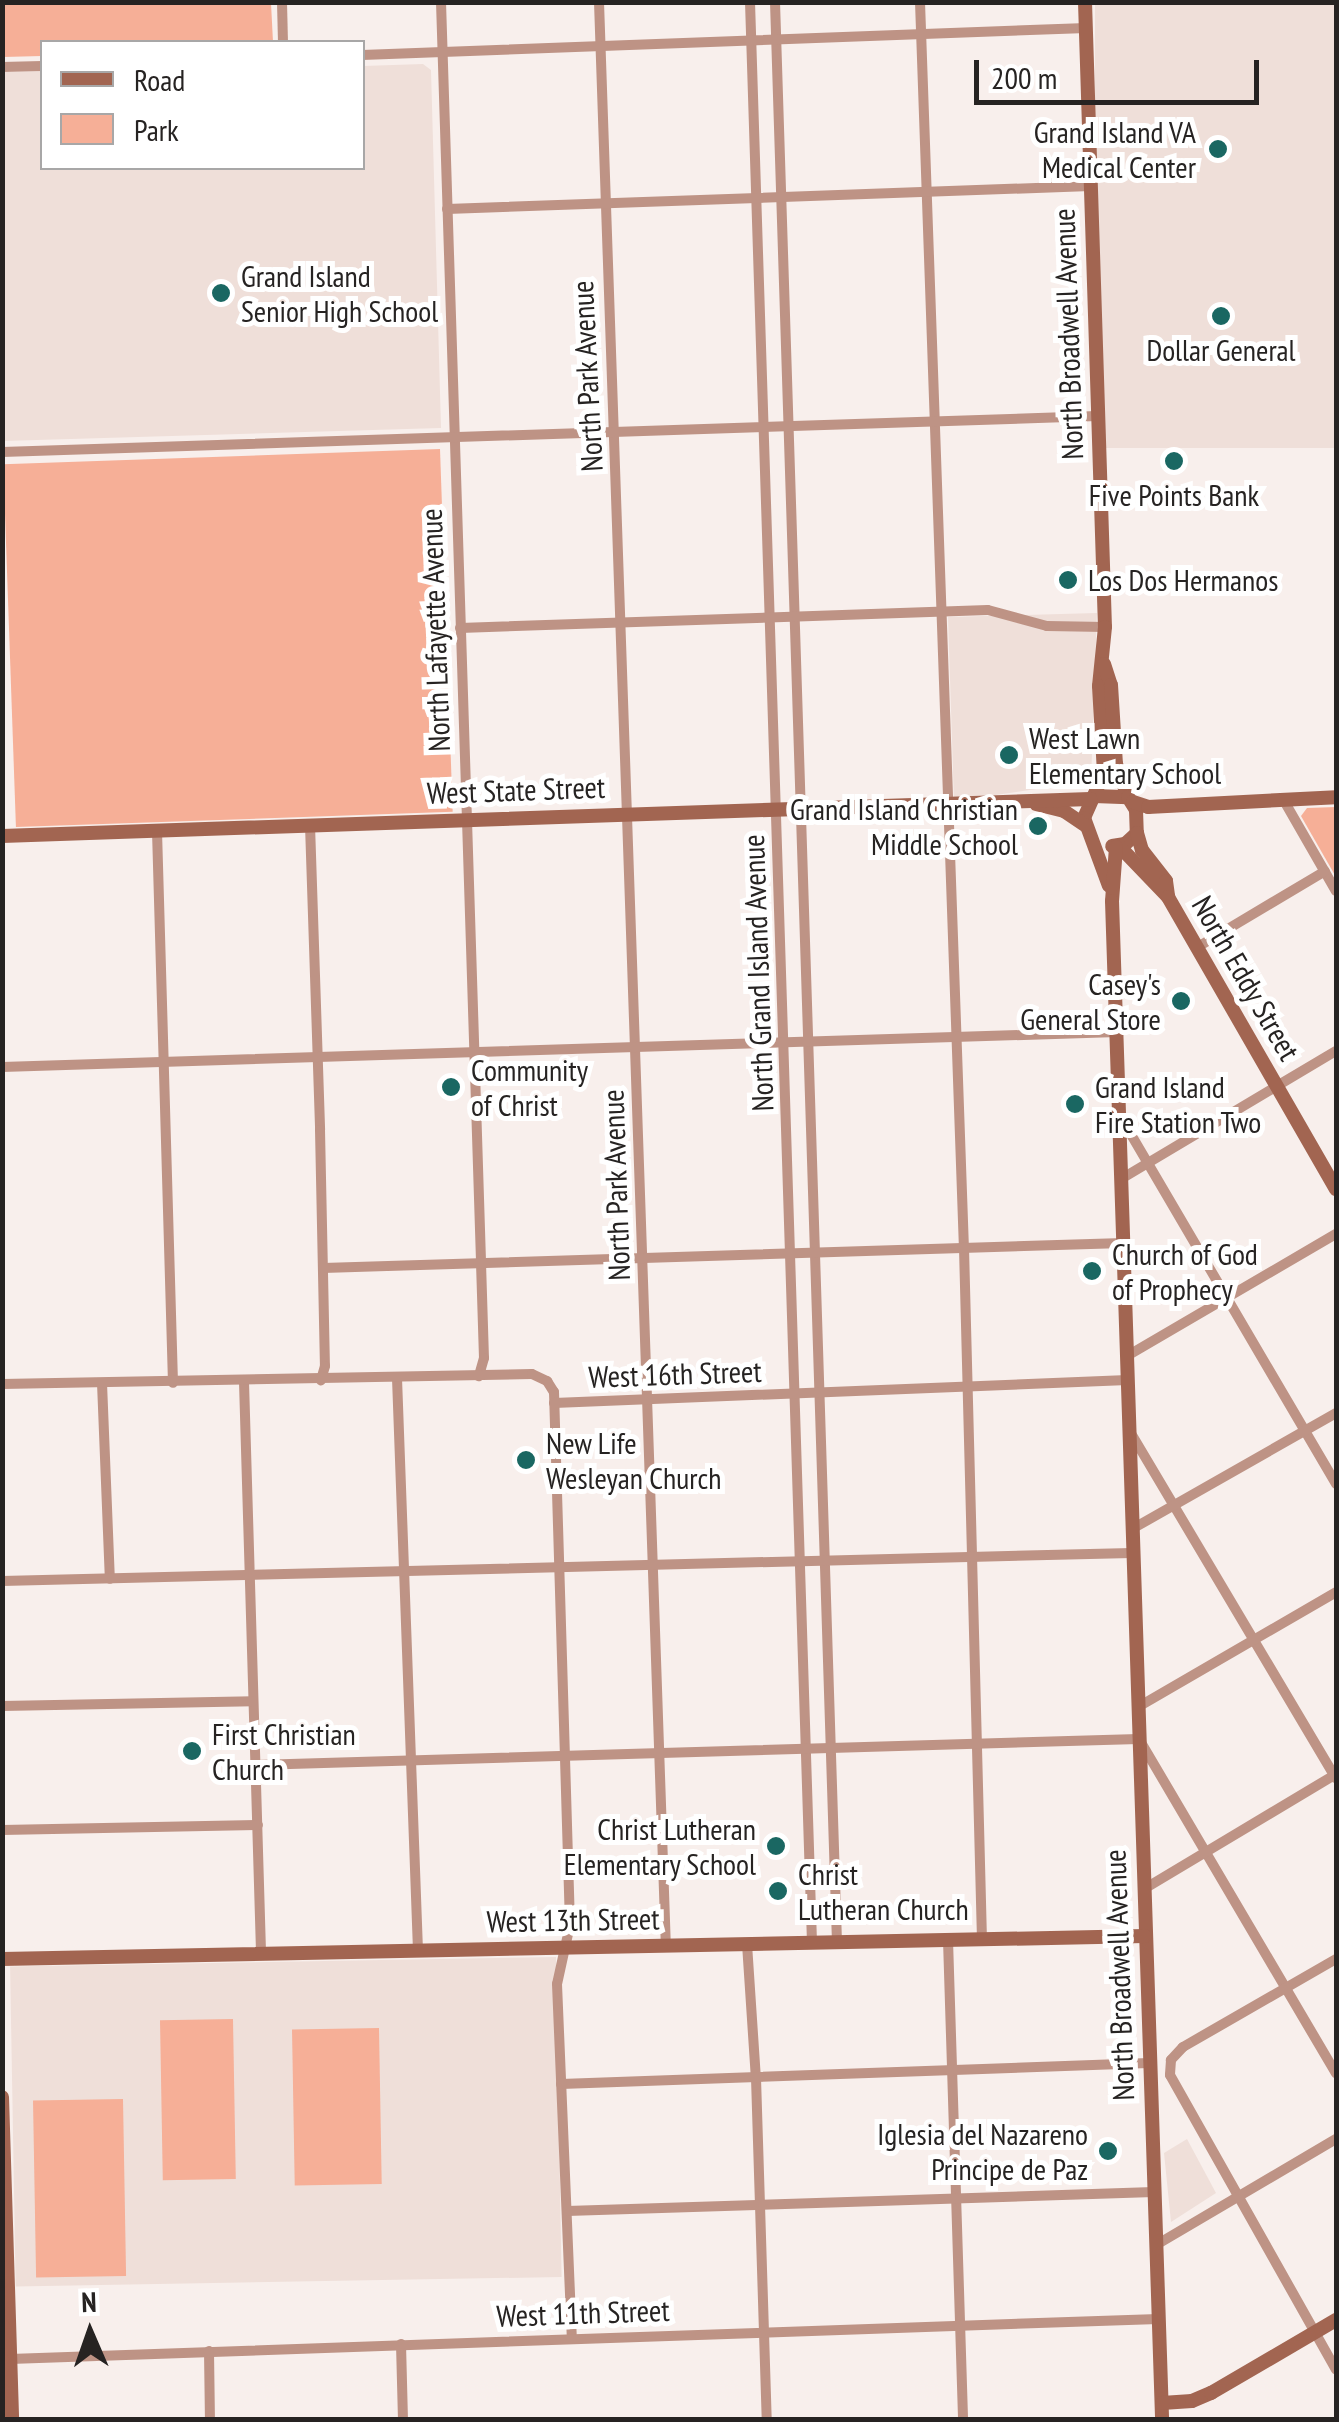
<!DOCTYPE html>
<style>
body{margin:0}
#map{position:relative;width:1339px;height:2422px;overflow:hidden;background:#f8efec;font-family:"PT Sans Narrow",sans-serif}
div>[style]{position:absolute}
[style*='--x']{left:calc(var(--x)*1px);top:calc(var(--y)*1px);width:calc(var(--w)*1px);rotate:calc(var(--a)*1deg)}
.built>*{inset:0;background:#efdfd9;transform-origin:0 0}
.green>*{inset:0;background:#f6af97;transform-origin:0 0}
.street>*{height:10px;margin:-5px;padding:0 5px;transform-origin:5px;border-radius:5px;background:#be9385}
.secondary>*{height:14px;margin:-7px;padding:0 7px;transform-origin:7px;border-radius:7px;background:#a26551}
.dots>*{width:28px;height:28px;translate:-50% -50%;box-sizing:border-box;border:5px solid #fff;border-radius:50%}
span{translate:-50% -50%;white-space:nowrap;text-align:center;line-height:1.15;-webkit-text-stroke:10px #fff;paint-order:stroke}
.poi-label{font-size:30px;color:#262322}
.right{translate:-100% -50%;text-align:right}
.left{translate:0 -50%;text-align:left}
.street-label{font-size:30px;color:#262322}
.frame{position:absolute;inset:0;border:5px solid #262322;pointer-events:none}
.legend{position:absolute;left:40px;top:40px;width:325px;height:130px;box-sizing:border-box;background:#fff;border:2px solid #a8a7a7;margin:0;padding:12px 18px;list-style:none;font-size:30px;color:#262322}
.legend li{display:flex;align-items:center;gap:20px;height:50px}
.legend b{width:50px;border:2px solid #a8a7a7}
.north{position:absolute;left:40px;top:2282px;width:100px;height:100px;-webkit-text-stroke:8px #fff;paint-order:stroke;rotate:358deg;font-size:28px;font-weight:700;line-height:40px;text-align:center;color:#262322}
.north::after{content:'';display:block;margin:auto;width:35px;height:45px;background:#262322;clip-path:polygon(50% 0,100% 100%,50% 72%,0 100%)}
.scale{position:absolute;left:974px;top:60px;width:285px;height:45px;box-sizing:border-box;border:5px solid #262322;border-top:0;padding-left:12px;font-size:30px;line-height:35px;white-space:nowrap;color:#262322;-webkit-text-stroke:8px #fff;paint-order:stroke}
</style>
<div id="map">
<div class="built">
<i style="left:1095px;top:3px;width:241px;height:445px"></i>
<i style="clip-path:polygon(423px 64px,431px 70px,441px 428px,3px 441px,2px 72px,42px 71px,42px 168px,362px 168px,363px 66px)"></i>
<i style="clip-path:polygon(1097px 613px,1091px 781px,954px 801px,948px 617px)"></i>
<i style="left:556px;top:1957px;width:320px;height:546px;rotate:89deg"></i>
<i style="clip-path:polygon(1187px 2139px,1216px 2193px,1171px 2222px,1164px 2153px)"></i>
</div>
<div class="green">
<i style="clip-path:polygon(2px 3px,271px 3px,273px 42px,42px 42px,42px 56px,3px 57px)"></i>
<i style="left:440px;top:449px;width:363px;height:437px;rotate:88deg"></i>
<i style="clip-path:polygon(1336px 807px,1336px 877px,1301px 816px,1307px 808px)"></i>
<i style="left:233px;top:2019px;width:160px;height:73px;rotate:89deg"></i>
<i style="left:379px;top:2028px;width:156px;height:87px;rotate:89deg"></i>
<i style="left:123px;top:2099px;width:177px;height:90px;rotate:89deg"></i>
</div>
<div class="street">
<i style="--x:282;--y:2;--w:40;--a:88.6"></i>
<i style="--x:441;--y:2;--w:1262;--a:88.18"></i>
<i style="--x:481;--y:1263;--w:95;--a:88.2"></i>
<i style="--x:484;--y:1358;--w:19;--a:106"></i>
<i style="--x:599;--y:2;--w:1945;--a:88.03"></i>
<i style="--x:750;--y:2;--w:1942;--a:88.17"></i>
<i style="--x:775;--y:2;--w:1941;--a:88.17"></i>
<i style="--x:920;--y:2;--w:1247;--a:87.98"></i>
<i style="--x:964;--y:1248;--w:691;--a:88.51"></i>
<i style="--x:362;--y:55;--w:725;--a:-2.14"></i>
<i style="--x:2;--y:67;--w:40;--a:-1.4"></i>
<i style="--x:447;--y:209;--w:644;--a:-2.05"></i>
<i style="--x:2;--y:452;--w:1096;--a:-1.88"></i>
<i style="--x:460;--y:628;--w:528;--a:-1.95"></i>
<i style="--x:988;--y:610;--w:61;--a:15.2"></i>
<i style="--x:1047;--y:626;--w:58;--a:1"></i>
<i style="--x:1283;--y:799;--w:106;--a:60.1"></i>
<i style="--x:310;--y:825;--w:305;--a:88.1"></i>
<i style="--x:320;--y:1130;--w:236;--a:88.8"></i>
<i style="--x:325;--y:1366;--w:15;--a:106"></i>
<i style="--x:157;--y:831;--w:552;--a:88.34"></i>
<i style="--x:1196;--y:948;--w:150;--a:-30.8"></i>
<i style="--x:2;--y:1067;--w:1116;--a:-1.8"></i>
<i style="--x:1119;--y:1114;--w:429;--a:59.6"></i>
<i style="--x:1121;--y:1179;--w:250;--a:-30.8"></i>
<i style="--x:323;--y:1268;--w:801;--a:-1.79"></i>
<i style="--x:1127;--y:1356;--w:242;--a:-30.3"></i>
<i style="--x:397;--y:1378;--w:572;--a:87.9"></i>
<i style="--x:244;--y:1382;--w:570;--a:88.29"></i>
<i style="--x:102;--y:1383;--w:196;--a:87.7"></i>
<i style="--x:2;--y:1384;--w:530;--a:-1.08"></i>
<i style="--x:532;--y:1374;--w:17;--a:25"></i>
<i style="--x:547;--y:1381;--w:13;--a:58"></i>
<i style="--x:554;--y:1392;--w:533;--a:88.28"></i>
<i style="--x:570;--y:1925;--w:60;--a:102.4"></i>
<i style="--x:557;--y:1984;--w:354;--a:87.6"></i>
<i style="--x:554;--y:1403;--w:574;--a:-2.29"></i>
<i style="--x:1132;--y:1435;--w:399;--a:59.3"></i>
<i style="--x:1132;--y:1529;--w:235;--a:-29.6"></i>
<i style="--x:2;--y:1581;--w:1130;--a:-1.42"></i>
<i style="--x:2;--y:1706;--w:251;--a:-1.1"></i>
<i style="--x:1138;--y:1707;--w:229;--a:-30.1"></i>
<i style="--x:256;--y:1765;--w:883;--a:-1.69"></i>
<i style="--x:1139;--y:1739;--w:388;--a:59.5"></i>
<i style="--x:2;--y:1830;--w:256;--a:-1.1"></i>
<i style="--x:1144;--y:1889;--w:224;--a:-30.9"></i>
<i style="--x:948;--y:1940;--w:480;--a:88.2"></i>
<i style="--x:747;--y:1944;--w:134;--a:86.2"></i>
<i style="--x:756;--y:2078;--w:342;--a:88.2"></i>
<i style="--x:1336;--y:1959;--w:177;--a:150.1"></i>
<i style="--x:1183;--y:2047;--w:18;--a:133"></i>
<i style="--x:1171;--y:2060;--w:15;--a:94"></i>
<i style="--x:1170;--y:2075;--w:338;--a:60.6"></i>
<i style="--x:561;--y:2084;--w:588;--a:-2.05"></i>
<i style="--x:567;--y:2211;--w:587;--a:-1.85"></i>
<i style="--x:1156;--y:2245;--w:209;--a:-30.5"></i>
<i style="--x:401;--y:2344;--w:76;--a:88.5"></i>
<i style="--x:209;--y:2351;--w:69;--a:89.2"></i>
<i style="--x:10;--y:2359;--w:1149;--a:-2"></i>
</div>
<div class="secondary">
<i style="--x:1085;--y:2;--w:625;--a:88.17"></i>
<i style="--x:1105;--y:627;--w:59;--a:95.8"></i>
<i style="--x:1099;--y:686;--w:87;--a:86.7"></i>
<i style="--x:1104;--y:773;--w:49;--a:114"></i>
<i style="--x:1084;--y:818;--w:72;--a:69.8"></i>
<i style="--x:1104;--y:664;--w:22;--a:72"></i>
<i style="--x:1111;--y:685;--w:79;--a:86.4"></i>
<i style="--x:1116;--y:764;--w:35;--a:70"></i>
<i style="--x:1094;--y:796;--w:34;--a:2"></i>
<i style="--x:1128;--y:797;--w:15;--a:58"></i>
<i style="--x:1136;--y:810;--w:23;--a:88"></i>
<i style="--x:1137;--y:833;--w:16;--a:137"></i>
<i style="--x:1125;--y:844;--w:13;--a:171"></i>
<i style="--x:1133;--y:802;--w:16;--a:18"></i>
<i style="--x:1148;--y:807;--w:188;--a:-3"></i>
<i style="--x:1036;--y:804;--w:29;--a:14"></i>
<i style="--x:1064;--y:811;--w:25;--a:34"></i>
<i style="--x:1137;--y:833;--w:18;--a:74"></i>
<i style="--x:1142;--y:850;--w:39;--a:52"></i>
<i style="--x:1166;--y:881;--w:15;--a:82"></i>
<i style="--x:2;--y:836;--w:1089;--a:-1.95"></i>
<i style="--x:1119;--y:846;--w:71;--a:46.1"></i>
<i style="--x:1168;--y:897;--w:337;--a:60.1"></i>
<i style="--x:1116;--y:847;--w:54;--a:94.2"></i>
<i style="--x:1112;--y:901;--w:1520;--a:88.11"></i>
<i style="--x:2;--y:1959;--w:1143;--a:-1.15"></i>
<i style="--x:2;--y:2097;--w:323;--a:88.2"></i>
<i style="--x:1162;--y:2403;--w:30;--a:-4"></i>
<i style="--x:1192;--y:2401;--w:21;--a:-23"></i>
<i style="--x:1211;--y:2393;--w:145;--a:-30.3"></i>
</div>
<div class="dots">
<i style="left:1218px;top:149px;background:#1a6762"></i>
<i style="left:221px;top:293px;background:#1a6762"></i>
<i style="left:1221px;top:316px;background:#1a6762"></i>
<i style="left:1174px;top:461px;background:#1a6762"></i>
<i style="left:1068px;top:580px;background:#1a6762"></i>
<i style="left:1009px;top:755px;background:#1a6762"></i>
<i style="left:1038px;top:826px;background:#1a6762"></i>
<i style="left:1181px;top:1001px;background:#1a6762"></i>
<i style="left:451px;top:1087px;background:#1a6762"></i>
<i style="left:1075px;top:1104px;background:#1a6762"></i>
<i style="left:1092px;top:1271px;background:#1a6762"></i>
<i style="left:526px;top:1460px;background:#1a6762"></i>
<i style="left:192px;top:1751px;background:#1a6762"></i>
<i style="left:776px;top:1846px;background:#1a6762"></i>
<i style="left:778px;top:1891px;background:#1a6762"></i>
<i style="left:1108px;top:2151px;background:#1a6762"></i>
</div>
<div class="poi-label">
<span class="right" style="left:1196px;top:149px">Grand Island VA<br>Medical Center</span>
<span class="left" style="left:241px;top:293px">Grand Island<br>Senior High School</span>
<span style="left:1221px;top:350px">Dollar General</span>
<span style="left:1174px;top:495px">Five Points Bank</span>
<span class="left" style="left:1088px;top:580px">Los Dos Hermanos</span>
<span class="left" style="left:1029px;top:755px">West Lawn<br>Elementary School</span>
<span class="right" style="left:1018px;top:826px">Grand Island Christian<br>Middle School</span>
<span class="right" style="left:1161px;top:1001px">Casey's<br>General Store</span>
<span class="left" style="left:471px;top:1087px">Community<br>of Christ</span>
<span class="left" style="left:1095px;top:1104px">Grand Island<br>Fire Station Two</span>
<span class="left" style="left:1112px;top:1271px">Church of God<br>of Prophecy</span>
<span class="left" style="left:546px;top:1460px">New Life<br>Wesleyan Church</span>
<span class="left" style="left:212px;top:1751px">First Christian<br>Church</span>
<span class="right" style="left:756px;top:1846px">Christ Lutheran<br>Elementary School</span>
<span class="left" style="left:798px;top:1891px">Christ<br>Lutheran Church</span>
<span class="right" style="left:1088px;top:2151px">Iglesia del Nazareno<br>Principe de Paz</span>
</div>
<div class="street-label">
<span style="left:1068px;top:334px;rotate:-92deg">North Broadwell Avenue</span>
<span style="left:587px;top:376px;rotate:-93deg">North Park Avenue</span>
<span style="left:435px;top:630px;rotate:-92deg">North Lafayette Avenue</span>
<span style="left:516px;top:790px;rotate:-2deg">West State Street</span>
<span style="left:758px;top:973px;rotate:-92deg">North Grand Island Avenue</span>
<span style="left:1246px;top:978px;rotate:60deg">North Eddy Street</span>
<span style="left:616px;top:1185px;rotate:-92deg">North Park Avenue</span>
<span style="left:675px;top:1374px;rotate:-2deg">West 16th Street</span>
<span style="left:573px;top:1920px;rotate:-1deg">West 13th Street</span>
<span style="left:1119px;top:1975px;rotate:-92deg">North Broadwell Avenue</span>
<span style="left:583px;top:2313px;rotate:-2deg">West 11th Street</span>
</div>
<div class="frame"></div>
<ul class="legend">
<li><b style="height:12px;background:#a26551"></b>Road</li>
<li><b style="height:28px;background:#f6af97"></b>Park</li>
</ul>
<div class="north">N</div>
<div class="scale">200 m</div>
</div>
